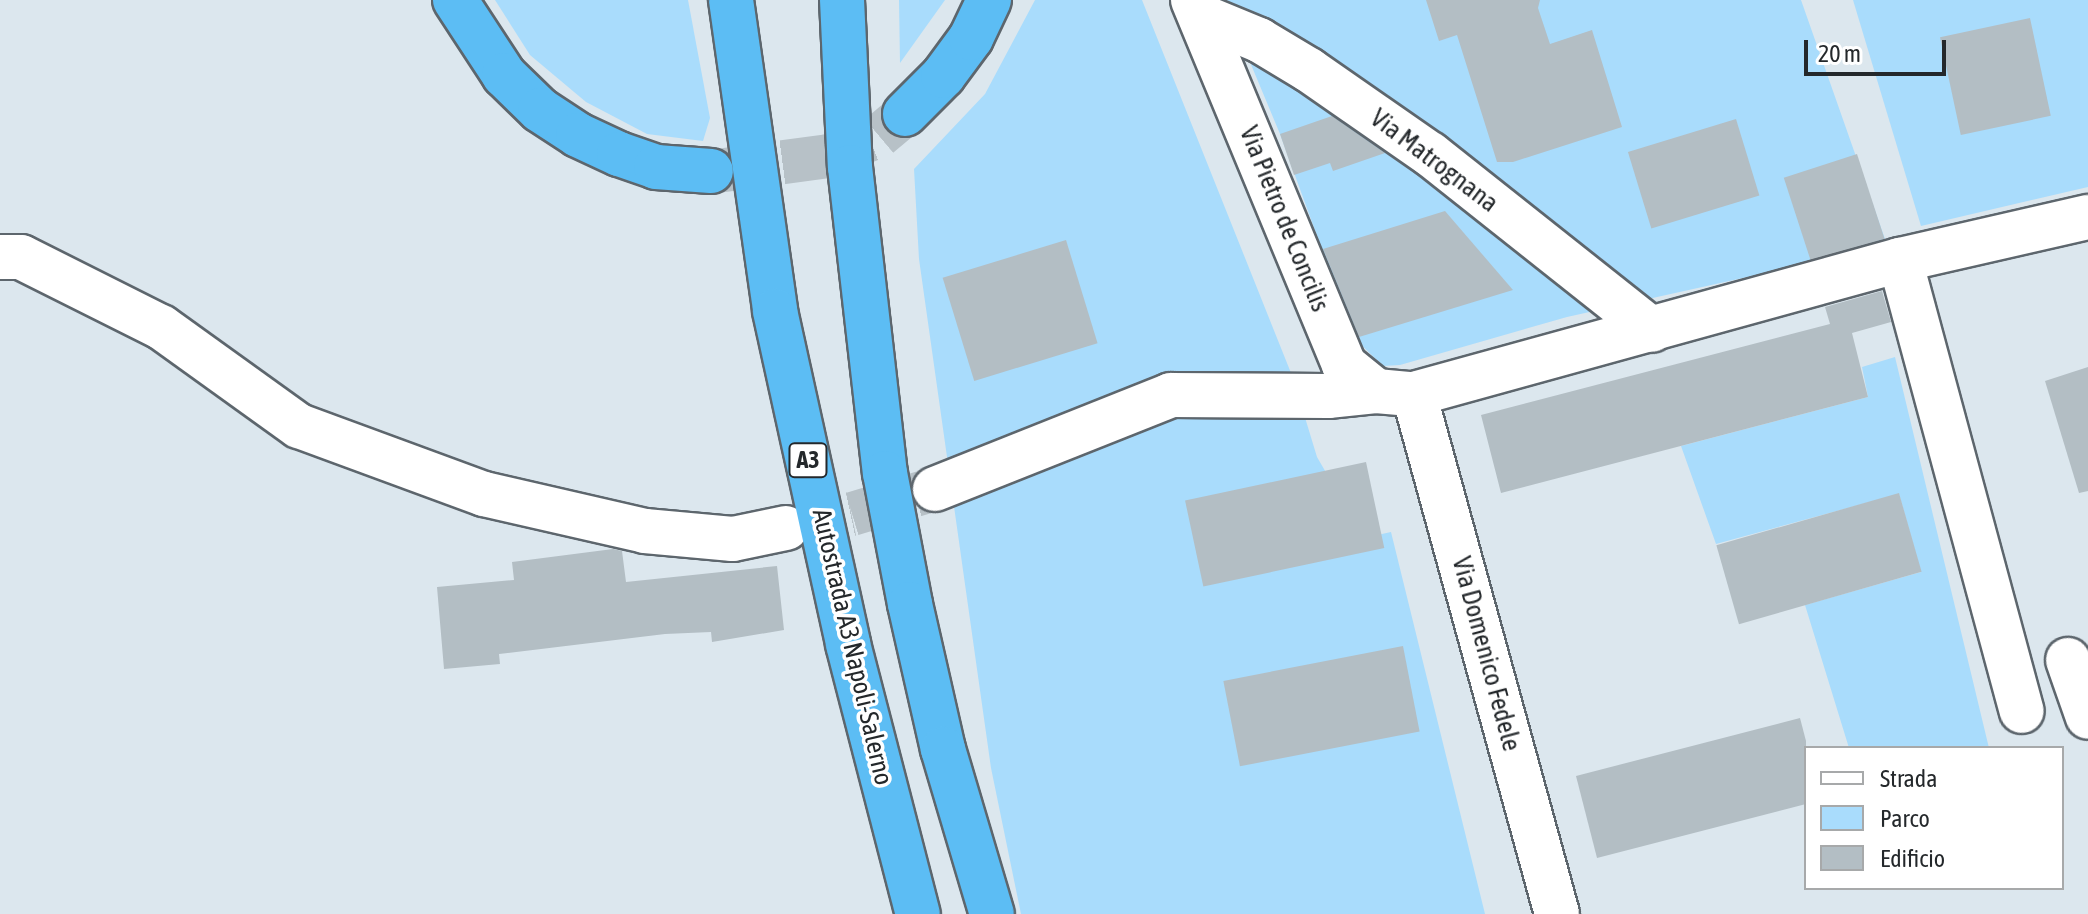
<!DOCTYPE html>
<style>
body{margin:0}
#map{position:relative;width:2088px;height:914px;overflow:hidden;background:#dce7ee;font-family:"Asap Condensed",sans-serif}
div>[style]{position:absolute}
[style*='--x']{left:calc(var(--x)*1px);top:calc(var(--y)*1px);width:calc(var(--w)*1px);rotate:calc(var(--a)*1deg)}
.green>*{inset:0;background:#a9dcfc}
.building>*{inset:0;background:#b3bec4;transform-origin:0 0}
.minor-tunnel>*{height:44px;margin-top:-22px;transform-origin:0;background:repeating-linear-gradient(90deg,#b7c1c7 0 44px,transparent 0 66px)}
.highway-tunnel>*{height:44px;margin-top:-22px;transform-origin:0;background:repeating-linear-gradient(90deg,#b7c1c7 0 44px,transparent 0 66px)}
.roads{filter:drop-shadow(2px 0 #5d666d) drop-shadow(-2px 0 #5d666d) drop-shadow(0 2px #5d666d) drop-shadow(0 -2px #5d666d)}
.minor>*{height:44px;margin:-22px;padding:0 22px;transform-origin:22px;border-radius:22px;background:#fff}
.highway>*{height:44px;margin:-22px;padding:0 22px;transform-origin:22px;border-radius:22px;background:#5cbdf4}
span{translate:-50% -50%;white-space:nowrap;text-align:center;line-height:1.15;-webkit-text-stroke:7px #fff;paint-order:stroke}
.shield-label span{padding:2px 6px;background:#fff;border:2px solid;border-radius:6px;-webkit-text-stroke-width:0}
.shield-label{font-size:24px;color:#24282b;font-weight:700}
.street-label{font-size:26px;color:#24282b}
.legend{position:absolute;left:1804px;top:746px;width:260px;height:144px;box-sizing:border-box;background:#fff;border:2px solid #a7a9aa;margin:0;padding:10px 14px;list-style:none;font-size:24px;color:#24282b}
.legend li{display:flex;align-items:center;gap:16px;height:40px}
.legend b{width:40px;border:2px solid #a7a9aa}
.scale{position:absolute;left:1804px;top:40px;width:142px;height:36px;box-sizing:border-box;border:4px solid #24282b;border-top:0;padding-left:10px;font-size:24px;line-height:28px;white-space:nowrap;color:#24282b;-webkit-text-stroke:6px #fff;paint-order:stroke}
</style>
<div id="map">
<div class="green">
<i style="clip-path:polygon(495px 0,688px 0,710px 118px,703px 141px,647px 134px,586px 102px,530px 55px)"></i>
<i style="clip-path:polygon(899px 0,945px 0,900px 63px)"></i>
<i style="clip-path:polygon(1035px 0,1142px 0,1293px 378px,1317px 457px,1364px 538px,1391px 532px,1485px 914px,1021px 914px,991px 768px,919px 259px,914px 169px,985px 94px)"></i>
<i style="clip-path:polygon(1224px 0,1801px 0,1885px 239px,1811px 263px,1567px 317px,1400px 365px,1383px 366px,1354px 338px,1280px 134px)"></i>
<i style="clip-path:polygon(1853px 0,2088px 0,2088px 187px,1921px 226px)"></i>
<i style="clip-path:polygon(1895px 357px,1989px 748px,1849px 748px,1805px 605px,1921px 572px,1899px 494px,1716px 544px,1681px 446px,1868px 397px,1862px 367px)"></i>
</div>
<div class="building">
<i style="clip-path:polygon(1426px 0,1540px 0,1538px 8px,1550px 44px,1592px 30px,1622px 127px,1513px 162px,1497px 162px,1457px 35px,1439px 41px)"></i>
<i style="left:2030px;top:18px;width:100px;height:92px;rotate:78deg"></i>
<i style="clip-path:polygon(1332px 116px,1385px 153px,1333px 171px,1330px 163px,1294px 175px,1280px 134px)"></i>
<i style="left:1736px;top:119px;width:80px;height:113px;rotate:73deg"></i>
<i style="left:1857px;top:154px;width:89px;height:77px;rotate:72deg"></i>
<i style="clip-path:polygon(1445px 211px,1513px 290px,1359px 337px,1323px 249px)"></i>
<i style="left:1066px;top:240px;width:108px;height:129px;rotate:73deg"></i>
<i style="clip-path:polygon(1882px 291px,1891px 322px,1852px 333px,1868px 397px,1501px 493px,1481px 415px,1830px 324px,1825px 307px)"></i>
<i style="clip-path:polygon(2088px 367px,2088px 491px,2079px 493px,2045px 381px)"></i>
<i style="left:1366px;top:462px;width:88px;height:185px;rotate:78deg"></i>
<i style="left:1899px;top:493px;width:82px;height:190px;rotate:74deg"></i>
<i style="clip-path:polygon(613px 549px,622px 551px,626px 582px,777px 566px,784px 630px,712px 642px,711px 632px,665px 634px,499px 654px,500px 664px,444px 669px,437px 587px,514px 580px,512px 562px)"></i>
<i style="left:1403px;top:646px;width:87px;height:183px;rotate:79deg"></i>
<i style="clip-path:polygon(1800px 718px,1806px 741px,1806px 804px,1597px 858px,1576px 776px)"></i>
</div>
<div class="minor-tunnel">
<i style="--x:786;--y:528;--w:67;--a:-12"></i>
<i style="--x:852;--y:514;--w:87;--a:-16.8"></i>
</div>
<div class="highway-tunnel">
<i style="--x:717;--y:171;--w:113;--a:-7.6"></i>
<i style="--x:829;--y:156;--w:54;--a:-21.8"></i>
<i style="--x:879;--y:136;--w:34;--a:-40"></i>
</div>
<div class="roads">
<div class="minor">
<i style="--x:1193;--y:0;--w:395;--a:67.5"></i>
<i style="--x:1344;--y:365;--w:41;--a:39.1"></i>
<i style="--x:1376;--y:391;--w:38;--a:5"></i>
<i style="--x:1414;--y:394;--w:504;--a:-15.41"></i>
<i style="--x:1900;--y:260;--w:193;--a:-12.9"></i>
<i style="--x:1201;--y:16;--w:63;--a:22.5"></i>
<i style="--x:1259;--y:40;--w:58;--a:31"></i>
<i style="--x:1309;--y:70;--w:147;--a:34.8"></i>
<i style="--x:1430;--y:154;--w:283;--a:38.4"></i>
<i style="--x:0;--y:257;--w:21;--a:0"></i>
<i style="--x:21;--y:257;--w:157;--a:26.6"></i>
<i style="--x:161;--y:327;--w:170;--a:35.7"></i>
<i style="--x:299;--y:426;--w:197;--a:20.2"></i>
<i style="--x:484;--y:494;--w:165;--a:12.9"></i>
<i style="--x:645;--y:531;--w:88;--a:5.2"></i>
<i style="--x:733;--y:539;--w:54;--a:-11.7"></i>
<i style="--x:1900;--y:260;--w:467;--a:74.9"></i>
<i style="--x:1414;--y:394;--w:539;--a:74.62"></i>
<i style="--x:935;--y:489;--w:254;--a:-21.7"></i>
<i style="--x:1171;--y:395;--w:157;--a:0.4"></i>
<i style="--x:1328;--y:396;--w:48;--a:-5.9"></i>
<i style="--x:2068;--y:660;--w:60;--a:70.7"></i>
</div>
<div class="highway">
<i style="--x:455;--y:0;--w:90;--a:56.8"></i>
<i style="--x:504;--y:75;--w:50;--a:44.2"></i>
<i style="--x:540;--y:110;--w:45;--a:33.3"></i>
<i style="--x:578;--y:135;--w:45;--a:24.9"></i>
<i style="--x:619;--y:154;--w:39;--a:19"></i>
<i style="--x:656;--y:167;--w:55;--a:4.2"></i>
<i style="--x:731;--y:0;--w:314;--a:81.9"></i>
<i style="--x:775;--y:311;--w:341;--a:77.6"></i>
<i style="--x:848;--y:644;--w:279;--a:75.5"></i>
<i style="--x:842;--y:0;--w:167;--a:87.3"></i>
<i style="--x:850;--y:167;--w:308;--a:83.5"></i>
<i style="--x:885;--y:473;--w:133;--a:79.2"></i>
<i style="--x:910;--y:604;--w:149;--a:77.2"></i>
<i style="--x:943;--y:749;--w:172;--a:73.5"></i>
<i style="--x:905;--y:114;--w:54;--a:-45"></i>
<i style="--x:943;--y:76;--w:47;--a:-53.6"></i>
<i style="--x:971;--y:38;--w:42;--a:-64.7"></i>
</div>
</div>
<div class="shield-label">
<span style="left:808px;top:460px">A3</span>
</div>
<div class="street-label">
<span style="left:1434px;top:161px;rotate:37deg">Via Matrognana</span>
<span style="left:1284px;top:219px;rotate:68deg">Via Pietro de Concilis</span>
<span style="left:852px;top:647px;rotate:77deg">Autostrada A3 Napoli-Salerno</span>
<span style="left:1486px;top:654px;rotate:75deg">Via Domenico Fedele</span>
</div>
<ul class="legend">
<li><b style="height:10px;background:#fff"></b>Strada</li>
<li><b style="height:22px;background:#a9dcfc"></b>Parco</li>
<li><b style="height:22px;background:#b3bec4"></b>Edificio</li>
</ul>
<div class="scale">20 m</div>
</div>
